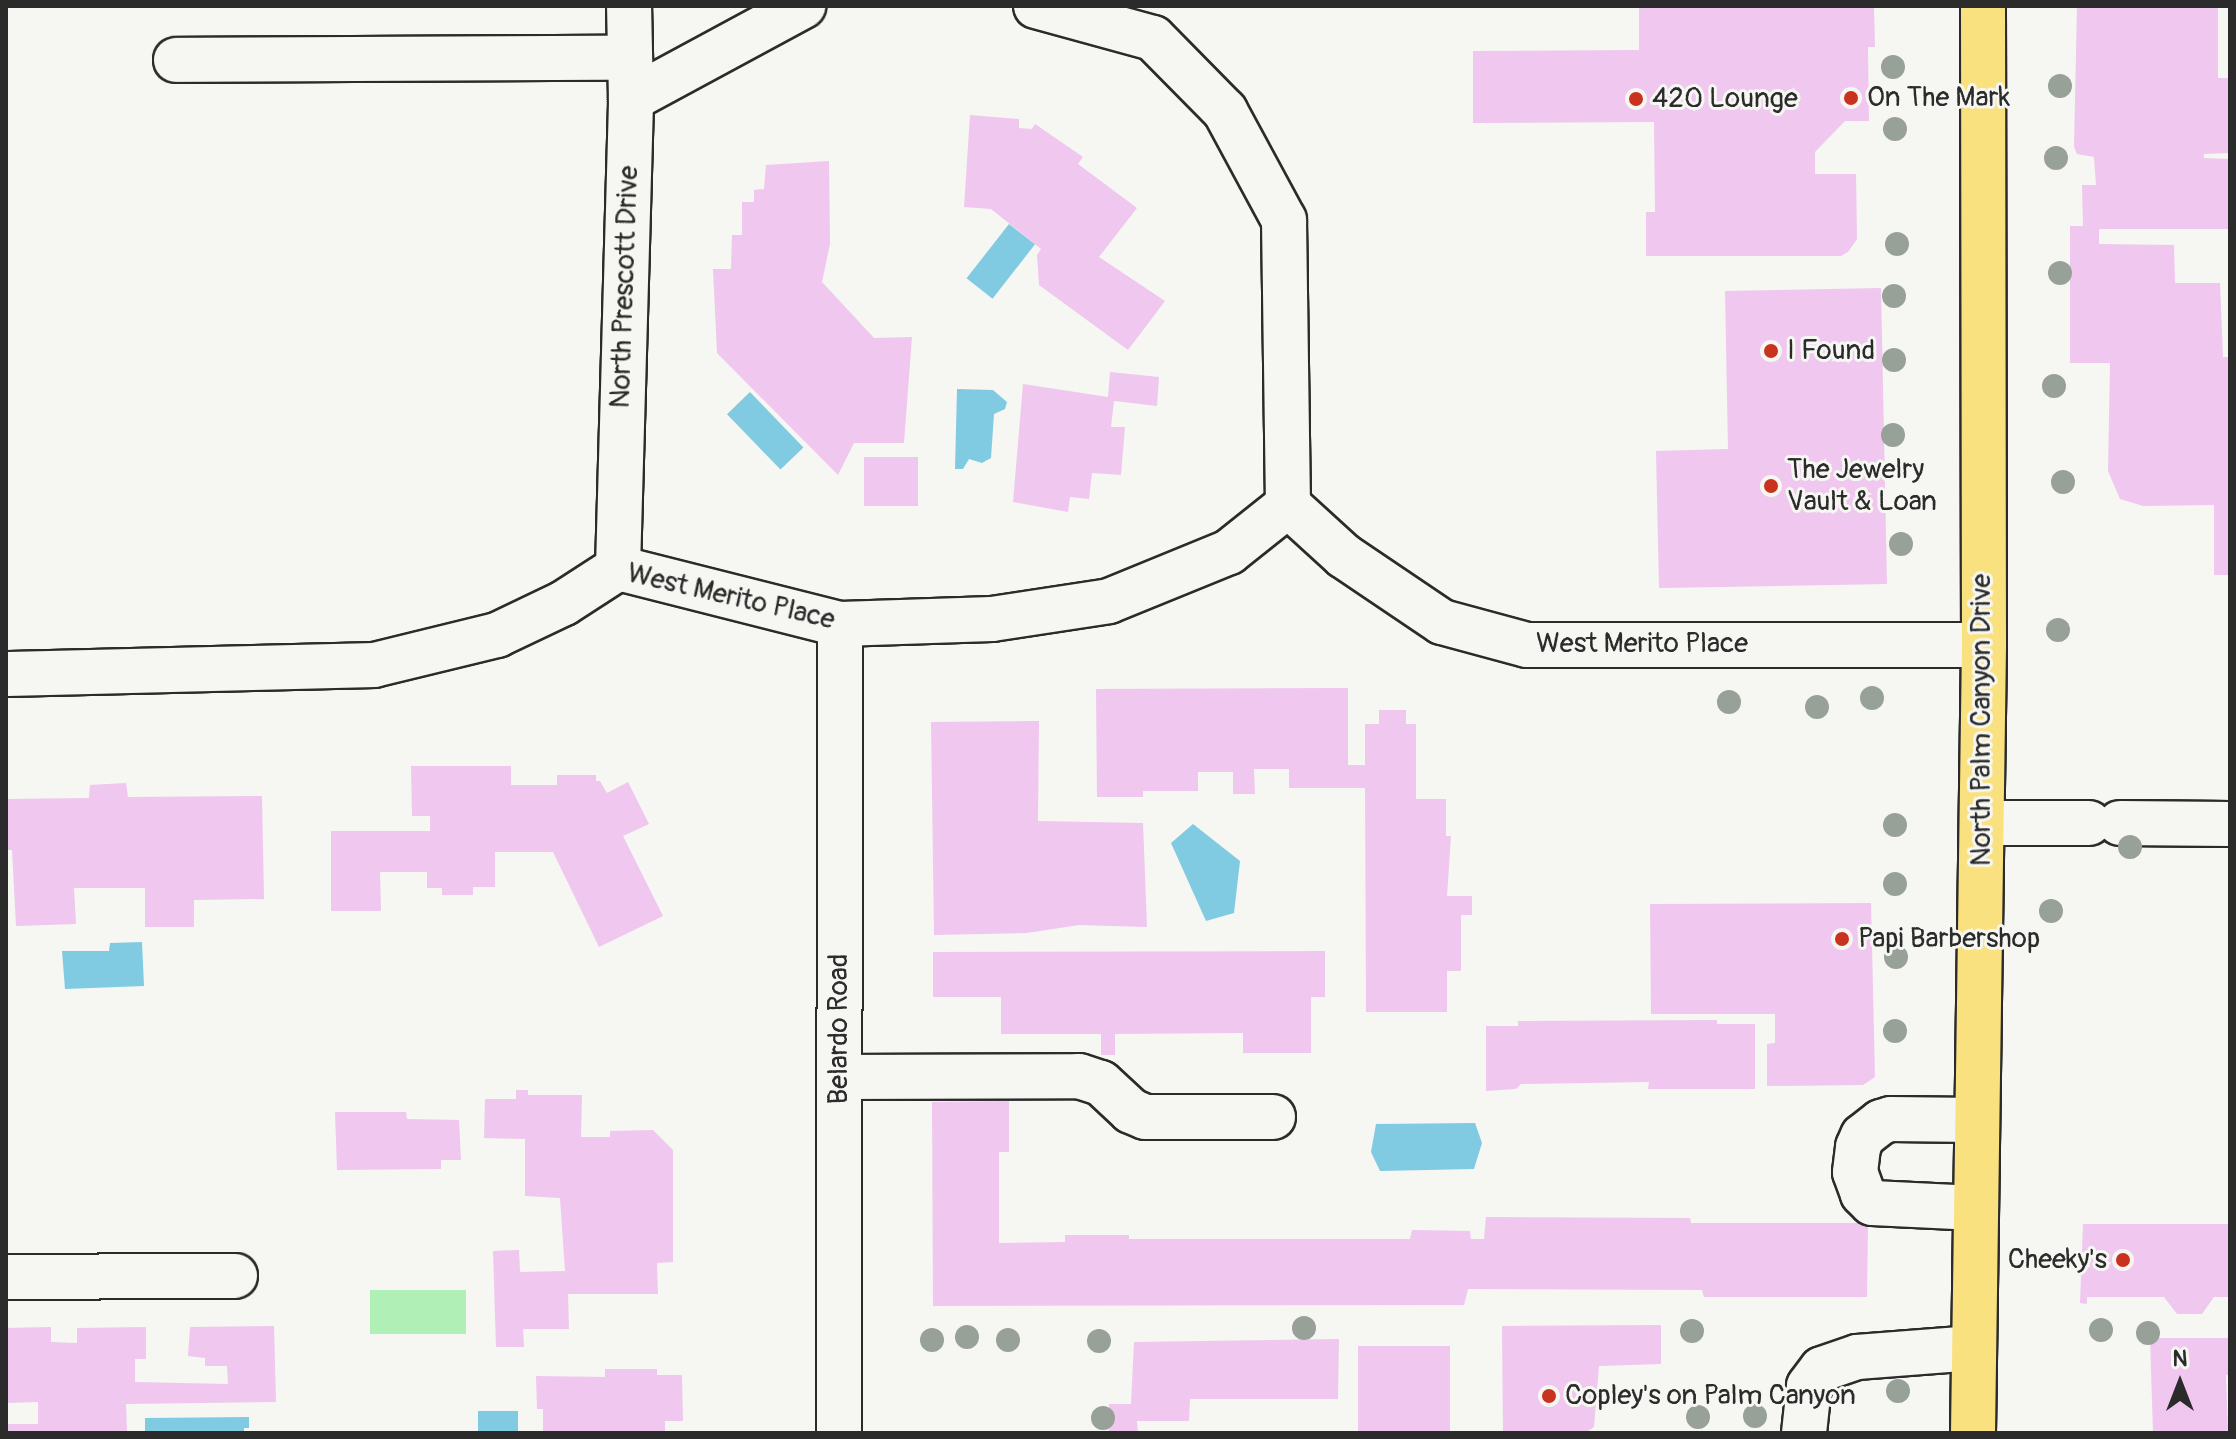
<!DOCTYPE html>
<style>
body{margin:0}
#map{position:relative;width:2236px;height:1439px;overflow:hidden;background:#f6f6f2;font-family:Pangolin,sans-serif}
div>[style]{position:absolute}
[style*='--x']{left:calc(var(--x)*1px);top:calc(var(--y)*1px);width:calc(var(--w)*1px);rotate:calc(var(--a)*1deg)}
.green>*{inset:0;background:#b0f0b7;transform-origin:0 0}
.water>*{inset:0;background:#80cbe1;transform-origin:0 0}
.building>*{inset:0;background:#efc7ef;transform-origin:0 0}
.roads{filter:drop-shadow(2px 0 #2b2b2b) drop-shadow(-2px 0 #2b2b2b) drop-shadow(0 2px #2b2b2b) drop-shadow(0 -2px #2b2b2b)}
.minor>*{height:44px;margin:-22px;padding:0 22px;transform-origin:22px;border-radius:22px;background:#f6f6f2}
.major>*{height:44px;margin:-22px;padding:0 22px;transform-origin:22px;border-radius:22px;background:#fae180}
.trees>*{width:24px;height:24px;margin:-12px;border-radius:50%;background:#98a198}
.dots>*{width:22px;height:22px;translate:-50% -50%;box-sizing:border-box;border:4px solid #f6f6f2;border-radius:50%}
span{translate:-50% -50%;white-space:nowrap;text-align:center;line-height:1.15;-webkit-text-stroke:6px #f6f6f2;paint-order:stroke}
.poi-label{font-size:28px;color:#2b2b2b}
.left{translate:0 -50%;text-align:left}
.right{translate:-100% -50%;text-align:right}
.street-label{font-size:28px;color:#2b2b2b}
.frame{position:absolute;inset:0;border:8px solid #2b2b2b;pointer-events:none}
.north{position:absolute;left:2140px;top:1343px;width:80px;height:80px;-webkit-text-stroke:6px #f6f6f2;paint-order:stroke;rotate:0deg;font-size:22px;font-weight:700;line-height:32px;text-align:center;color:#2b2b2b}
.north::after{content:'';display:block;margin:auto;width:28px;height:36px;background:#2b2b2b;clip-path:polygon(50% 0,100% 100%,50% 72%,0 100%)}
</style>
<div id="map">
<div class="green">
<i style="left:370px;top:1290px;width:96px;height:44px"></i>
</div>
<div class="water">
<i style="left:1009px;top:224px;width:33px;height:69px;rotate:38deg"></i>
<i style="clip-path:polygon(957px 389px,993px 390px,1007px 402px,1005px 409px,994px 414px,991px 458px,982px 463px,969px 459px,963px 469px,955px 469px)"></i>
<i style="left:750px;top:392px;width:77px;height:32px;rotate:46deg"></i>
<i style="clip-path:polygon(1193px 824px,1240px 861px,1234px 913px,1206px 921px,1171px 843px)"></i>
<i style="clip-path:polygon(142px 942px,144px 986px,65px 989px,62px 951px,109px 951px,110px 943px)"></i>
<i style="clip-path:polygon(1475px 1123px,1482px 1143px,1474px 1169px,1380px 1171px,1371px 1152px,1376px 1124px)"></i>
<i style="left:518px;top:1411px;width:22px;height:40px;rotate:90deg"></i>
<i style="clip-path:polygon(249px 1417px,249px 1428px,244px 1428px,244px 1433px,145px 1433px,145px 1418px)"></i>
</div>
<div class="building">
<i style="clip-path:polygon(1639px 6px,1874px 6px,1875px 47px,1868px 47px,1869px 121px,1845px 121px,1815px 152px,1815px 174px,1856px 174px,1857px 239px,1848px 252px,1841px 256px,1646px 256px,1646px 212px,1655px 212px,1654px 122px,1473px 123px,1473px 51px,1639px 50px)"></i>
<i style="clip-path:polygon(2077px 6px,2218px 6px,2218px 78px,2230px 78px,2230px 153px,2204px 154px,2204px 158px,2230px 159px,2230px 229px,2099px 229px,2099px 244px,2174px 245px,2175px 283px,2220px 283px,2223px 357px,2230px 357px,2230px 575px,2214px 575px,2214px 505px,2143px 506px,2120px 499px,2108px 471px,2110px 363px,2070px 363px,2070px 226px,2083px 226px,2082px 185px,2096px 185px,2094px 157px,2077px 154px,2074px 147px)"></i>
<i style="clip-path:polygon(970px 115px,1019px 119px,1019px 128px,1032px 129px,1035px 124px,1083px 157px,1078px 164px,1137px 208px,1099px 257px,1165px 301px,1128px 350px,1039px 285px,1037px 255px,1041px 249px,991px 209px,964px 207px)"></i>
<i style="clip-path:polygon(829px 161px,830px 244px,822px 282px,874px 338px,912px 337px,904px 443px,854px 443px,838px 475px,717px 353px,713px 269px,731px 269px,732px 235px,742px 235px,742px 202px,754px 202px,754px 190px,764px 189px,766px 165px)"></i>
<i style="clip-path:polygon(1881px 288px,1887px 584px,1659px 588px,1656px 451px,1728px 449px,1725px 291px)"></i>
<i style="clip-path:polygon(1110px 372px,1159px 377px,1157px 406px,1114px 401px,1111px 427px,1125px 427px,1121px 475px,1092px 473px,1089px 499px,1070px 497px,1068px 512px,1013px 502px,1023px 384px,1108px 397px)"></i>
<i style="left:918px;top:457px;width:49px;height:54px;rotate:90deg"></i>
<i style="clip-path:polygon(1348px 688px,1348px 765px,1365px 765px,1365px 724px,1379px 724px,1379px 710px,1406px 710px,1406px 724px,1416px 724px,1416px 799px,1446px 799px,1446px 836px,1451px 836px,1447px 896px,1472px 896px,1472px 915px,1461px 915px,1461px 971px,1447px 971px,1447px 1012px,1366px 1012px,1365px 788px,1289px 788px,1289px 769px,1254px 769px,1255px 794px,1233px 794px,1233px 772px,1198px 772px,1198px 791px,1143px 791px,1143px 797px,1097px 797px,1096px 689px)"></i>
<i style="clip-path:polygon(1039px 721px,1038px 821px,1143px 823px,1147px 927px,1079px 925px,1027px 933px,934px 935px,931px 722px)"></i>
<i style="clip-path:polygon(411px 766px,511px 766px,511px 785px,557px 785px,557px 775px,596px 775px,596px 781px,600px 781px,607px 793px,628px 782px,649px 824px,623px 836px,663px 916px,599px 947px,553px 852px,495px 852px,495px 887px,473px 887px,473px 895px,442px 895px,442px 888px,427px 888px,427px 872px,380px 872px,381px 911px,331px 911px,331px 831px,430px 831px,430px 816px,412px 816px)"></i>
<i style="clip-path:polygon(126px 783px,128px 797px,262px 796px,264px 899px,194px 900px,194px 927px,145px 927px,145px 888px,74px 888px,76px 924px,16px 926px,12px 850px,6px 850px,6px 799px,89px 798px,90px 785px)"></i>
<i style="clip-path:polygon(1871px 903px,1875px 1077px,1863px 1085px,1767px 1086px,1767px 1044px,1775px 1043px,1775px 1014px,1651px 1014px,1650px 904px)"></i>
<i style="clip-path:polygon(1325px 951px,1325px 997px,1311px 997px,1311px 1053px,1243px 1053px,1243px 1033px,1115px 1034px,1115px 1055px,1101px 1055px,1101px 1034px,1001px 1034px,1001px 997px,933px 997px,933px 952px)"></i>
<i style="clip-path:polygon(1717px 1020px,1717px 1024px,1755px 1024px,1755px 1089px,1648px 1089px,1649px 1082px,1521px 1084px,1516px 1089px,1486px 1091px,1486px 1026px,1518px 1026px,1518px 1021px)"></i>
<i style="clip-path:polygon(516px 1090px,528px 1090px,528px 1095px,582px 1095px,581px 1137px,610px 1137px,610px 1131px,653px 1130px,673px 1150px,673px 1262px,657px 1263px,658px 1294px,568px 1294px,569px 1329px,523px 1329px,524px 1347px,496px 1347px,493px 1251px,519px 1250px,520px 1272px,565px 1271px,560px 1198px,525px 1196px,525px 1139px,484px 1138px,485px 1099px,516px 1099px)"></i>
<i style="clip-path:polygon(1009px 1101px,1009px 1152px,999px 1152px,999px 1243px,1065px 1242px,1065px 1235px,1129px 1235px,1129px 1239px,1410px 1239px,1412px 1230px,1470px 1231px,1471px 1239px,1484px 1239px,1486px 1217px,1690px 1218px,1691px 1223px,1868px 1223px,1867px 1297px,1704px 1297px,1702px 1290px,1468px 1289px,1464px 1305px,933px 1306px,932px 1102px)"></i>
<i style="clip-path:polygon(335px 1112px,406px 1112px,407px 1119px,459px 1120px,461px 1160px,441px 1160px,441px 1169px,337px 1170px)"></i>
<i style="clip-path:polygon(2083px 1224px,2230px 1224px,2230px 1297px,2214px 1297px,2202px 1314px,2177px 1314px,2164px 1297px,2087px 1297px,2087px 1304px,2080px 1303px)"></i>
<i style="clip-path:polygon(1661px 1325px,1661px 1364px,1599px 1366px,1594px 1427px,1585px 1433px,1503px 1433px,1502px 1326px)"></i>
<i style="clip-path:polygon(274px 1326px,276px 1402px,126px 1404px,127px 1433px,6px 1433px,6px 1424px,38px 1424px,38px 1402px,6px 1403px,6px 1328px,51px 1327px,51px 1342px,77px 1343px,77px 1328px,146px 1327px,146px 1359px,135px 1359px,135px 1382px,228px 1384px,227px 1366px,205px 1366px,205px 1358px,188px 1356px,190px 1327px)"></i>
<i style="clip-path:polygon(2150px 1338px,2230px 1338px,2230px 1375px,2226px 1375px,2228px 1433px,2153px 1433px)"></i>
<i style="clip-path:polygon(1339px 1339px,1338px 1399px,1190px 1399px,1189px 1421px,1137px 1421px,1138px 1433px,1109px 1433px,1109px 1404px,1131px 1404px,1134px 1342px)"></i>
<i style="left:1358px;top:1346px;width:92px;height:87px"></i>
<i style="clip-path:polygon(605px 1369px,657px 1369px,657px 1375px,682px 1375px,683px 1421px,665px 1421px,665px 1433px,543px 1433px,543px 1409px,537px 1409px,536px 1376px,605px 1377px)"></i>
</div>
<div class="roads">
<div class="minor">
<i style="--x:1036;--y:6;--w:121;--a:15.3"></i>
<i style="--x:1153;--y:38;--w:103;--a:45.4"></i>
<i style="--x:1225;--y:111;--w:124;--a:61.6"></i>
<i style="--x:1284;--y:220;--w:285;--a:89.2"></i>
<i style="--x:176;--y:60;--w:454;--a:-0.3"></i>
<i style="--x:631;--y:99;--w:196;--a:-28.4"></i>
<i style="--x:1288;--y:505;--w:76;--a:42.3"></i>
<i style="--x:1344;--y:556;--w:118;--a:34"></i>
<i style="--x:1442;--y:622;--w:88;--a:15.1"></i>
<i style="--x:1527;--y:645;--w:457;--a:0"></i>
<i style="--x:618;--y:568;--w:469;--a:-88.4"></i>
<i style="--x:631;--y:99;--w:93;--a:-91.2"></i>
<i style="--x:6;--y:674;--w:368;--a:-1.4"></i>
<i style="--x:374;--y:665;--w:127;--a:-13.7"></i>
<i style="--x:497;--y:635;--w:74;--a:-25.5"></i>
<i style="--x:564;--y:603;--w:64;--a:-32.9"></i>
<i style="--x:618;--y:568;--w:229;--a:14.2"></i>
<i style="--x:840;--y:624;--w:152;--a:-1.9"></i>
<i style="--x:992;--y:619;--w:118;--a:-8.7"></i>
<i style="--x:1109;--y:601;--w:130;--a:-22.2"></i>
<i style="--x:1229;--y:552;--w:75;--a:-38.5"></i>
<i style="--x:1982;--y:823;--w:107;--a:0"></i>
<i style="--x:2120;--y:823;--w:110;--a:0.5"></i>
<i style="--x:839;--y:1077;--w:240;--a:-0.2"></i>
<i style="--x:1079;--y:1076;--w:23;--a:18"></i>
<i style="--x:1101;--y:1083;--w:41;--a:43"></i>
<i style="--x:1131;--y:1111;--w:15;--a:23"></i>
<i style="--x:1145;--y:1117;--w:128;--a:0"></i>
<i style="--x:1976;--y:1208;--w:104;--a:-177.2"></i>
<i style="--x:1872;--y:1203;--w:13;--a:-135"></i>
<i style="--x:1863;--y:1194;--w:23;--a:-110"></i>
<i style="--x:1855;--y:1172;--w:25;--a:-83"></i>
<i style="--x:1858;--y:1147;--w:12;--a:-66"></i>
<i style="--x:1863;--y:1136;--w:23;--a:-38"></i>
<i style="--x:1881;--y:1122;--w:10;--a:-17"></i>
<i style="--x:1891;--y:1119;--w:86;--a:0.7"></i>
<i style="--x:6;--y:1277;--w:229;--a:-0.3"></i>
<i style="--x:839;--y:1433;--w:809;--a:-89.93"></i>
<i style="--x:1804;--y:1433;--w:47;--a:-83.9"></i>
<i style="--x:1809;--y:1386;--w:21;--a:-53"></i>
<i style="--x:1822;--y:1369;--w:37;--a:-19"></i>
<i style="--x:1857;--y:1357;--w:117;--a:-4.4"></i>
</div>
<div class="major">
<i style="--x:1973;--y:1433;--w:788;--a:-89.2"></i>
<i style="--x:1984;--y:645;--w:639;--a:-90.09"></i>
</div>
</div>
<div class="trees">
<i style="left:1893px;top:67px"></i>
<i style="left:2060px;top:86px"></i>
<i style="left:1895px;top:129px"></i>
<i style="left:2056px;top:158px"></i>
<i style="left:1897px;top:244px"></i>
<i style="left:2060px;top:273px"></i>
<i style="left:1894px;top:296px"></i>
<i style="left:1894px;top:360px"></i>
<i style="left:2054px;top:386px"></i>
<i style="left:1893px;top:435px"></i>
<i style="left:2063px;top:482px"></i>
<i style="left:1901px;top:544px"></i>
<i style="left:2058px;top:630px"></i>
<i style="left:1872px;top:698px"></i>
<i style="left:1729px;top:702px"></i>
<i style="left:1817px;top:707px"></i>
<i style="left:1895px;top:825px"></i>
<i style="left:2130px;top:847px"></i>
<i style="left:1895px;top:884px"></i>
<i style="left:2051px;top:911px"></i>
<i style="left:1896px;top:957px"></i>
<i style="left:1895px;top:1031px"></i>
<i style="left:1304px;top:1328px"></i>
<i style="left:2101px;top:1330px"></i>
<i style="left:1692px;top:1331px"></i>
<i style="left:2148px;top:1333px"></i>
<i style="left:967px;top:1337px"></i>
<i style="left:932px;top:1340px"></i>
<i style="left:1008px;top:1340px"></i>
<i style="left:1099px;top:1341px"></i>
<i style="left:1898px;top:1391px"></i>
<i style="left:1755px;top:1416px"></i>
<i style="left:1698px;top:1417px"></i>
<i style="left:1103px;top:1418px"></i>
</div>
<div class="dots">
<i style="left:1851px;top:98px;background:#c8321e"></i>
<i style="left:1636px;top:99px;background:#c8321e"></i>
<i style="left:1771px;top:351px;background:#c8321e"></i>
<i style="left:1771px;top:486px;background:#c8321e"></i>
<i style="left:1842px;top:939px;background:#c8321e"></i>
<i style="left:2123px;top:1260px;background:#c8321e"></i>
<i style="left:1549px;top:1396px;background:#c8321e"></i>
</div>
<div class="poi-label">
<span class="left" style="left:1867px;top:98px">On The Mark</span>
<span class="left" style="left:1652px;top:99px">420 Lounge</span>
<span class="left" style="left:1787px;top:351px">I Found</span>
<span class="left" style="left:1787px;top:486px">The Jewelry<br>Vault &amp; Loan</span>
<span class="left" style="left:1858px;top:939px">Papi Barbershop</span>
<span class="right" style="left:2107px;top:1260px">Cheeky's</span>
<span class="left" style="left:1565px;top:1396px">Copley's on Palm Canyon</span>
</div>
<div class="street-label">
<span style="left:625px;top:287px;rotate:-88deg">North Prescott Drive</span>
<span style="left:731px;top:597px;rotate:13deg">West Merito Place</span>
<span style="left:1642px;top:644px">West Merito Place</span>
<span style="left:1982px;top:720px;rotate:-90deg">North Palm Canyon Drive</span>
<span style="left:839px;top:1029px;rotate:-90deg">Belardo Road</span>
</div>
<div class="frame"></div>
<div class="north">N</div>
</div>
